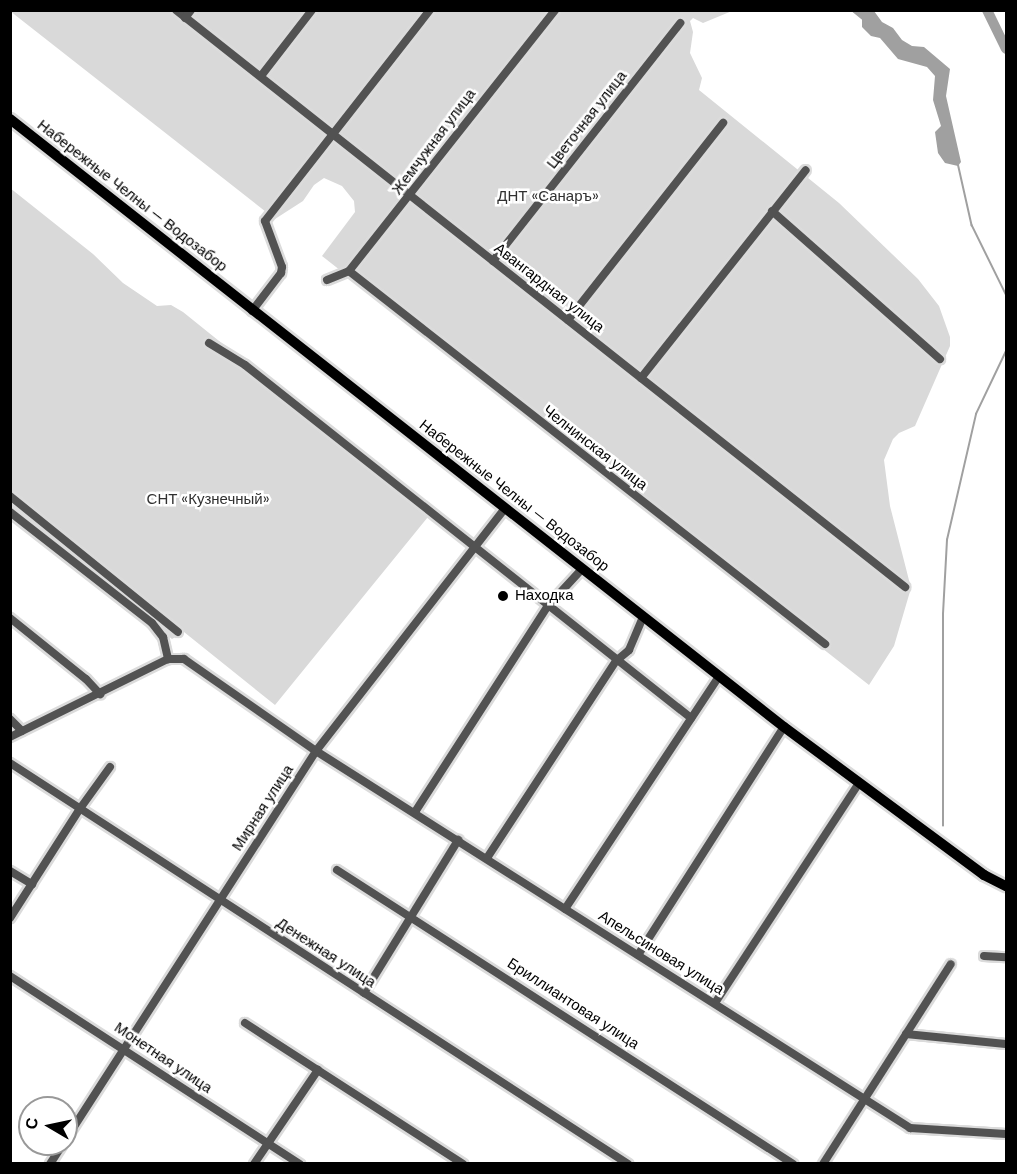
<!DOCTYPE html>
<meta charset="utf-8">
<style>
body{margin:0}
#map{position:relative;width:1017px;height:1174px;overflow:hidden;background:#fff;font-family:"DM Sans",sans-serif}
div>[style]{position:absolute}
[style*='--x']{left:calc(var(--x)*1px);top:calc(var(--y)*1px);width:calc(var(--w)*1px);rotate:calc(var(--a)*1deg)}
.green>*{inset:0;background:#d9d9d9}
.water>*{inset:0;background:#a0a0a0}
.stream>*{height:1.5px;margin:-0.75px;padding:0 0.75px;transform-origin:0.75px;border-radius:0.75px;background:#a0a0a0}
.river>*{height:10px;margin:-5px;padding:0 5px;transform-origin:5px;border-radius:5px;background:#a0a0a0}
.roads{filter:drop-shadow(2px 0 #dbdbdb) drop-shadow(-2px 0 #dbdbdb) drop-shadow(0 2px #dbdbdb) drop-shadow(0 -2px #dbdbdb)}
.minor>*{height:8px;margin:-4px;padding:0 4px;transform-origin:4px;border-radius:4px;background:#525252}
.major>*{height:10px;margin:-5px;padding:0 5px;transform-origin:5px;border-radius:5px;background:#000}
.dots>*{width:16px;height:16px;translate:-50% -50%;box-sizing:border-box;border:3px solid #fff;border-radius:50%}
span{translate:-50% -50%;white-space:nowrap;text-align:center;line-height:1.15;-webkit-text-stroke:5px #fff;paint-order:stroke}
.street-label{font-size:15px;color:#000}
.park-label{font-size:15px;color:#303030}
.poi-label{font-size:15px;color:#000}
.left{translate:0 -50%;text-align:left}
.frame{position:absolute;inset:0;border:12px solid #000;pointer-events:none}
.north{position:absolute;left:18px;top:1096px;width:60px;height:60px;box-sizing:border-box;background:#fff;border:2px solid #999;border-radius:50%;rotate:279deg;font-size:16px;font-weight:700;line-height:24px;text-align:center;color:#000}
.north::after{content:'';display:block;margin:auto;width:21px;height:27px;background:#000;clip-path:polygon(50% 0,100% 100%,50% 72%,0 100%)}
</style>
<div id="map">
<div class="green">
<i style="clip-path:polygon(10px 11px,732px 11px,703px 23px,693px 18px,690px 21px,693px 32px,690px 53px,702px 78px,699px 90px,839px 203px,918px 279px,939px 306px,950px 337px,950px 346px,915px 426px,899px 433px,893px 439px,884px 460px,890px 506px,911px 588px,894px 646px,869px 685px,322px 256px,355px 212px,354px 201px,342px 186px,324px 178px,314px 185px,303px 201px,275px 219px)"></i>
<i style="clip-path:polygon(10px 188px,93px 254px,123px 283px,157px 306px,171px 305px,183px 312px,432px 512px,275px 705px,184px 632px,172px 639px,11px 507px)"></i>
</div>
<div class="water">
<i style="clip-path:polygon(852px 11px,874px 11px,882px 22px,893px 28px,902px 40px,912px 46px,924px 47px,950px 69px,946px 96px,961px 162px,958px 166px,945px 163px,938px 153px,935px 132px,941px 126px,933px 100px,935px 76px,927px 67px,898px 59px,880px 38px,871px 36px,862px 27px,862px 18px)"></i>
</div>
<div class="stream">
<i style="--x:852;--y:10;--w:13;--a:39"></i>
<i style="--x:958;--y:163;--w:64;--a:77.3"></i>
<i style="--x:972;--y:225;--w:77;--a:63.8"></i>
<i style="--x:943;--y:826;--w:212;--a:-90"></i>
<i style="--x:943;--y:614;--w:74;--a:-86.9"></i>
<i style="--x:947;--y:540;--w:129;--a:-77"></i>
<i style="--x:976;--y:414;--w:70;--a:-64.5"></i>
</div>
<div class="river">
<i style="--x:987;--y:10;--w:43;--a:64"></i>
</div>
<div class="roads">
<div class="minor">
<i style="--x:176;--y:10;--w:930;--a:38.36"></i>
<i style="--x:185;--y:18;--w:10;--a:-53"></i>
<i style="--x:261;--y:76;--w:83;--a:-52.3"></i>
<i style="--x:772;--y:211;--w:224;--a:41.4"></i>
<i style="--x:493;--y:261;--w:303;--a:-51.8"></i>
<i style="--x:349;--y:271;--w:605;--a:38.08"></i>
<i style="--x:327;--y:280;--w:24;--a:-22"></i>
<i style="--x:349;--y:271;--w:333;--a:-51.7"></i>
<i style="--x:252;--y:311;--w:48;--a:-52.7"></i>
<i style="--x:281;--y:273;--w:6;--a:-81"></i>
<i style="--x:282;--y:267;--w:49;--a:-110.3"></i>
<i style="--x:265;--y:221;--w:268;--a:-52"></i>
<i style="--x:568;--y:320;--w:251;--a:-51.8"></i>
<i style="--x:209;--y:343;--w:42;--a:31.4"></i>
<i style="--x:245;--y:365;--w:569;--a:38.36"></i>
<i style="--x:641;--y:378;--w:265;--a:-51.6"></i>
<i style="--x:10;--y:496;--w:216;--a:39"></i>
<i style="--x:10;--y:512;--w:180;--a:38"></i>
<i style="--x:152;--y:623;--w:18;--a:52"></i>
<i style="--x:163;--y:637;--w:23;--a:77"></i>
<i style="--x:10;--y:618;--w:97;--a:38.8"></i>
<i style="--x:86;--y:679;--w:21;--a:47"></i>
<i style="--x:10;--y:719;--w:17;--a:45"></i>
<i style="--x:10;--y:737;--w:176;--a:-26.3"></i>
<i style="--x:168;--y:659;--w:16;--a:0"></i>
<i style="--x:184;--y:659;--w:161;--a:34.9"></i>
<i style="--x:316;--y:751;--w:704;--a:32.4"></i>
<i style="--x:910;--y:1128;--w:96;--a:3.6"></i>
<i style="--x:10;--y:763;--w:737;--a:32.98"></i>
<i style="--x:415;--y:812;--w:244;--a:-57.2"></i>
<i style="--x:547;--y:607;--w:52;--a:-47.4"></i>
<i style="--x:487;--y:858;--w:235;--a:-56.8"></i>
<i style="--x:616;--y:661;--w:17;--a:-40"></i>
<i style="--x:629;--y:650;--w:36;--a:-67"></i>
<i style="--x:337;--y:870;--w:543;--a:32.81"></i>
<i style="--x:10;--y:871;--w:26;--a:31"></i>
<i style="--x:565;--y:909;--w:279;--a:-56.5"></i>
<i style="--x:10;--y:918;--w:128;--a:-57.4"></i>
<i style="--x:79;--y:810;--w:53;--a:-54.2"></i>
<i style="--x:638;--y:955;--w:271;--a:-57.4"></i>
<i style="--x:984;--y:956;--w:22;--a:3"></i>
<i style="--x:10;--y:976;--w:346;--a:33"></i>
<i style="--x:364;--y:993;--w:180;--a:-58.4"></i>
<i style="--x:715;--y:1003;--w:263;--a:-56.8"></i>
<i style="--x:245;--y:1023;--w:260;--a:32.9"></i>
<i style="--x:906;--y:1034;--w:100;--a:5.7"></i>
<i style="--x:66;--y:1139;--w:462;--a:-57.2"></i>
<i style="--x:316;--y:751;--w:308;--a:-52.1"></i>
<i style="--x:50;--y:1164;--w:24;--a:-57"></i>
<i style="--x:254;--y:1164;--w:114;--a:-55.8"></i>
<i style="--x:823;--y:1164;--w:237;--a:-57.4"></i>
</div>
<div class="major">
<i style="--x:10;--y:119;--w:984;--a:38.15"></i>
<i style="--x:784;--y:727;--w:249;--a:36.5"></i>
<i style="--x:984;--y:875;--w:25;--a:27"></i>
</div>
</div>
<div class="dots">
<i style="left:503px;top:596px;background:#000"></i>
</div>
<div class="street-label">
<span style="left:587px;top:120px;rotate:-52deg">Цветочная улица</span>
<span style="left:434px;top:142px;rotate:-53deg">Жемчужная улица</span>
<span style="left:132px;top:196px;rotate:38deg">Набережные Челны — Водозабор</span>
<span style="left:549px;top:288px;rotate:38deg">Авангардная улица</span>
<span style="left:595px;top:448px;rotate:38deg">Челнинская улица</span>
<span style="left:514px;top:496px;rotate:38deg">Набережные Челны — Водозабор</span>
<span style="left:263px;top:808px;rotate:-57deg">Мирная улица</span>
<span style="left:326px;top:953px;rotate:33deg">Денежная улица</span>
<span style="left:661px;top:953px;rotate:32deg">Апельсиновая улица</span>
<span style="left:573px;top:1004px;rotate:33deg">Бриллиантовая улица</span>
<span style="left:163px;top:1058px;rotate:34deg">Монетная улица</span>
</div>
<div class="park-label">
<span style="left:548px;top:197px">ДНТ «Санаръ»</span>
<span style="left:208px;top:500px">СНТ «Кузнечный»</span>
</div>
<div class="poi-label">
<span class="left" style="left:515px;top:596px">Находка</span>
</div>
<div class="frame"></div>
<div class="north">С</div>
</div>
